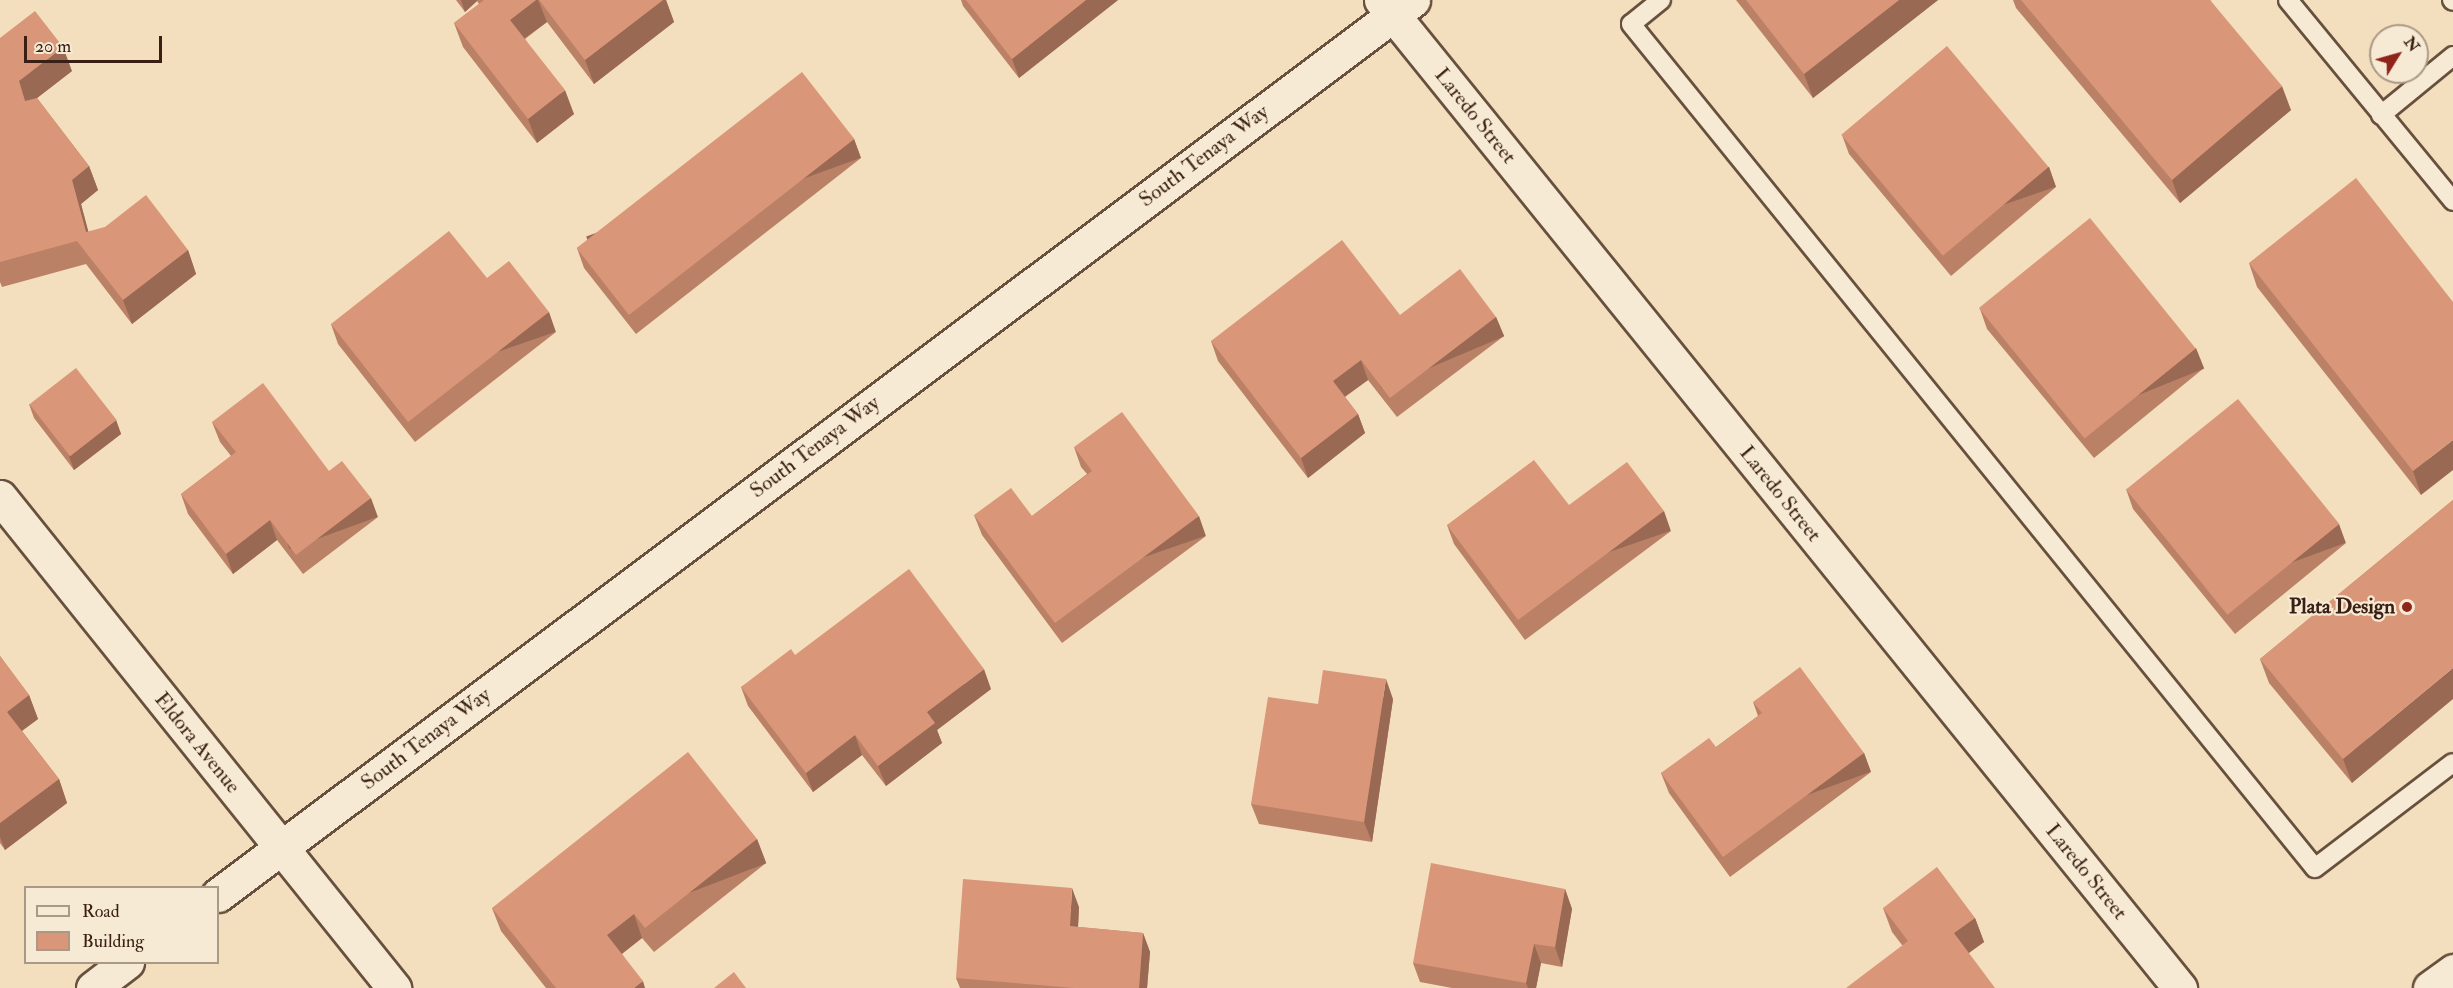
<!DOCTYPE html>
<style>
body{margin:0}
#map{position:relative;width:2453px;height:988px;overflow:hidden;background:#f3dfbd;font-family:"IM FELL Double Pica",serif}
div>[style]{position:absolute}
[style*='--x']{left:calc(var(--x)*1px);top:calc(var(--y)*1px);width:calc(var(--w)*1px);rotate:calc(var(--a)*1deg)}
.roads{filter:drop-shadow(2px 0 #68503e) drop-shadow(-2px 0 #68503e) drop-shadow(0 2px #68503e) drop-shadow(0 -2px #68503e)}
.lane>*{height:18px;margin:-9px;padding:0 9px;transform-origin:9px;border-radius:9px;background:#f7ead4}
.street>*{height:33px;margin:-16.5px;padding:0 16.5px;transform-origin:16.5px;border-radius:16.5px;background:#f7ead4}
.secondary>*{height:33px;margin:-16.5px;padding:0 16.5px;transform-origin:16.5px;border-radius:16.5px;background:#f7ead4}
.wall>*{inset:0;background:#bb8167}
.shaded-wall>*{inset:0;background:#996954;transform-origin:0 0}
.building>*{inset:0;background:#da9678;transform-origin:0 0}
.dots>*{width:16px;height:16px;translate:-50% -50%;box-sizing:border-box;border:3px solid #f7ead4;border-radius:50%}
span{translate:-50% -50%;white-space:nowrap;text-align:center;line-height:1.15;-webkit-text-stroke:4.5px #f7ead4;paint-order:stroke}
.street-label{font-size:21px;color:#3a2014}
.poi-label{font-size:21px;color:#3a2014;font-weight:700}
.right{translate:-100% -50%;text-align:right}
.legend{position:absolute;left:24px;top:886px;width:195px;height:78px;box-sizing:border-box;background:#f7ead4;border:2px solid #ab9987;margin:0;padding:8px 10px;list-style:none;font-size:18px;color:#3a2014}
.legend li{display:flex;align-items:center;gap:12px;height:30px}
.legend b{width:30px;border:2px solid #ab9987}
.north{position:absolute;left:2369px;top:24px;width:60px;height:60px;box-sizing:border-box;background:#f7ead4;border:2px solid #ab9987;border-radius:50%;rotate:53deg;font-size:16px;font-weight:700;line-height:24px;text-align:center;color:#3a2014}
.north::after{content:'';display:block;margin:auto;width:21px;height:27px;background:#8f2418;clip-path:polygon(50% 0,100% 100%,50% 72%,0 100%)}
.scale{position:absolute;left:24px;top:36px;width:138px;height:27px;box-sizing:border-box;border:3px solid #3a2014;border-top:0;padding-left:8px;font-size:18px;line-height:21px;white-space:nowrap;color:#3a2014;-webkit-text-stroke:4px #f7ead4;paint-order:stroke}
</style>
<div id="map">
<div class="roads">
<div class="lane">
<i style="--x:1661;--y:0;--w:38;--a:141"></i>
<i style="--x:1631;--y:24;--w:1086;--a:50.98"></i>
<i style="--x:2315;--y:868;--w:173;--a:-37.3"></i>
<i style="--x:2288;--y:0;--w:260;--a:50.6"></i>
<i style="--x:2452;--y:0;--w:1;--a:45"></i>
<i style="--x:2381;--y:115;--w:93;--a:-39.3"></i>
</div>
<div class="street">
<i style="--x:1381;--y:0;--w:1271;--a:51.04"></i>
<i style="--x:0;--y:497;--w:630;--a:51.25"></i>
<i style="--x:2430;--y:988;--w:29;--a:-36"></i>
</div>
<div class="secondary">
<i style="--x:218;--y:895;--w:1493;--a:-36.83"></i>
<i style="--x:93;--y:988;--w:43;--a:-37.4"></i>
</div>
</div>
<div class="wall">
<i style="clip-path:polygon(456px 0,666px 0,674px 22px,594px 84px,547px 22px,525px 39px,574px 114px,537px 143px,463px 47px,454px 23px,479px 4px,477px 1px,465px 12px)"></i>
<i style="clip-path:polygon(961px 0,1118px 0,1019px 78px,963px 6px)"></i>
<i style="clip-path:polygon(1736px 0,1938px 0,1813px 98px)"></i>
<i style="clip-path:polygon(2013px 0,2210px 0,2291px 110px,2180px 203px,2016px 8px)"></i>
<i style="clip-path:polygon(0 38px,72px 71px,37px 98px,89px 166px,98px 190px,81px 204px,88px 232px,188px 250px,196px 274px,132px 324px,86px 264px,2px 287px,0 282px)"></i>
<i style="clip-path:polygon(1842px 135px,2049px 167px,2056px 187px,1951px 276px,1849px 154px)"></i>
<i style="clip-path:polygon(854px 139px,861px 158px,636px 334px,584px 268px,577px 248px)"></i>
<i style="clip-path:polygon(2249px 263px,2453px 302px,2421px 495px,2257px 287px)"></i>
<i style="clip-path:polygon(487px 278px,556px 332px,415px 442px,338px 344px,331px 324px)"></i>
<i style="clip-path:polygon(1980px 309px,2204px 368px,2094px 458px,1987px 329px)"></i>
<i style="clip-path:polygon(1400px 315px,1496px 317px,1504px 336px,1397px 417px,1368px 380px,1345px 397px,1358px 414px,1365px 433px,1308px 478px,1218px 361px,1211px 341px)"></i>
<i style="clip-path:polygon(29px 404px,116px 420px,121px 434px,74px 470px,34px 418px)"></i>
<i style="clip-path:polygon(212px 422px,329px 471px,378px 517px,303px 574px,277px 540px,233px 574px,188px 514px,181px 494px,231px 456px,220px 442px)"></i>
<i style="clip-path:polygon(1074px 447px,1206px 536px,1062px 643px,982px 535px,974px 515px,1032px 516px,1087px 474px,1081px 467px)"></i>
<i style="clip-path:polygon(2126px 489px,2346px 543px,2235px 634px,2133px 509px)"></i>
<i style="clip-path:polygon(2453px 500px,2352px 783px,2269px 683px,2260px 659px)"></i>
<i style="clip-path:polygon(1569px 505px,1671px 531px,1525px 640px,1454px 544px,1447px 525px)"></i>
<i style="clip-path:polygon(795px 655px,991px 689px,937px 730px,942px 743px,886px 786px,862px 755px,813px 792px,748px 706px,741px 687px)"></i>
<i style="clip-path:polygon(0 656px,29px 695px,38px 719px,22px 731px,59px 779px,67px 803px,5px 850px,0 843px)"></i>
<i style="clip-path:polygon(1393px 699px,1372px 842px,1259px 824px,1251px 804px,1318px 704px)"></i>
<i style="clip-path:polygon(1753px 702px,1864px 753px,1871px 772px,1730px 877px,1669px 793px,1661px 773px,1716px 747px,1758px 716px)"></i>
<i style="clip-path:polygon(757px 839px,766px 863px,654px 952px,642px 938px,622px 954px,645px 988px,546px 988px,501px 931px,492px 908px)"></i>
<i style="clip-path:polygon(1565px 889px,1572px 909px,1562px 967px,1541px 963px,1536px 988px,1452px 988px,1420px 982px,1413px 963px)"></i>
<i style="clip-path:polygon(1079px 907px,1078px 927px,1143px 933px,1150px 952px,1147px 988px,960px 988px,956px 978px)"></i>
<i style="clip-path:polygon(1883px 908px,1975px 918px,1984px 942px,1969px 953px,1902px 945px,1892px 932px)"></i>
</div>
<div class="shaded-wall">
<i style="clip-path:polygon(461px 0,477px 0,477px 1px,465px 12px)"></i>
<i style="clip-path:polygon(536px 0,538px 0,547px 22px,518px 43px,510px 20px)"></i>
<i style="clip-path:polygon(663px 0,666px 0,674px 22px,594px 84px,585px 60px)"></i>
<i style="clip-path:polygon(1086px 0,1118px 0,1019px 78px,1012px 59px)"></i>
<i style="clip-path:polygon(1899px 0,1938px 0,1813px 98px,1804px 74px)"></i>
<i style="clip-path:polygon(63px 47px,72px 71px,28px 105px,25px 101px,19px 81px)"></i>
<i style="clip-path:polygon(2282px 86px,2291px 110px,2180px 203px,2172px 180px)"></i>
<i style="clip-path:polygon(565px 90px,574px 114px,537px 143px,528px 119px)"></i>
<i style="left:854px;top:139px;width:20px;height:285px;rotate:70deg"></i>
<i style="clip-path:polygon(89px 166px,98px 190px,81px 204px,95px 256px,86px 232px,72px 180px)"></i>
<i style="left:2049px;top:167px;width:21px;height:138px;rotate:71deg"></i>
<i style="clip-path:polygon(188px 250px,196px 274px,132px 324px,123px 300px)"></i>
<i style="left:549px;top:312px;width:21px;height:179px;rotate:71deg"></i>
<i style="left:1496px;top:317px;width:21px;height:133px;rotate:67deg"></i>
<i style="left:2196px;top:348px;width:22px;height:141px;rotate:68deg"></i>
<i style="clip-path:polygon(1361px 360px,1368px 380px,1340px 400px,1333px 381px)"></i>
<i style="clip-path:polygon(1358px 414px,1365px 433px,1308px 478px,1301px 458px)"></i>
<i style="clip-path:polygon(116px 420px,121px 434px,74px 470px,69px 456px)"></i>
<i style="clip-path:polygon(2453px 440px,2453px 470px,2421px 495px,2413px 471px)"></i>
<i style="left:371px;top:498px;width:20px;height:94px;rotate:70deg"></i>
<i style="left:1664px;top:511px;width:21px;height:182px;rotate:71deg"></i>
<i style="left:1199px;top:516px;width:21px;height:179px;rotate:71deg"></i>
<i style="clip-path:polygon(270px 520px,277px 540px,233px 574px,226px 554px)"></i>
<i style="left:2339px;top:524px;width:20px;height:143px;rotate:70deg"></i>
<i style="clip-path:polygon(2453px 668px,2453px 699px,2352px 783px,2343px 759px)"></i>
<i style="clip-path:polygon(984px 669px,991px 689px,937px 730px,942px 743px,886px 786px,878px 766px,927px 712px)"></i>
<i style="clip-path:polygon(1386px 679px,1393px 699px,1372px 842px,1364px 822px)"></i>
<i style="clip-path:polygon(29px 695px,38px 719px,16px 735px,7px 712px)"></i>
<i style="clip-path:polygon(855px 735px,862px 755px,813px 792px,806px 773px)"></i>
<i style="left:1864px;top:753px;width:20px;height:175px;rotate:70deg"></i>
<i style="clip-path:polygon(59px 779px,67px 803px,5px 850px,0 837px,0 823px)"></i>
<i style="left:757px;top:839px;width:26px;height:143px;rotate:69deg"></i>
<i style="clip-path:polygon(1072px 888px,1079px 907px,1077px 946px,1070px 926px)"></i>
<i style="clip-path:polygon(1565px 889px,1572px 909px,1562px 967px,1555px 947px)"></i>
<i style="clip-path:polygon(634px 914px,642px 938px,615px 959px,607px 935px)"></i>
<i style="clip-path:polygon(1975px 918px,1984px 942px,1963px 957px,1954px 933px)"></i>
<i style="clip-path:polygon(1143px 933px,1150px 952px,1147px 988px,1139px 988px)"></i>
<i style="clip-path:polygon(1534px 944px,1541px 963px,1536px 988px,1528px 988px,1526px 983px)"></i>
<i style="clip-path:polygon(643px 981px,645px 988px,634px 988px)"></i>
</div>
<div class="building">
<i style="clip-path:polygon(484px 0,536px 0,510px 20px,565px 90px,528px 119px,454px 23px)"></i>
<i style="clip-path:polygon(539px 0,663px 0,585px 60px)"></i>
<i style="clip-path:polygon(966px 0,1086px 0,1012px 59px)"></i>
<i style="clip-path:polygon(1746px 0,1899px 0,1804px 74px)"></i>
<i style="clip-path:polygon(2021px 0,2210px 0,2282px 86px,2172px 180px)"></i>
<i style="clip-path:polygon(35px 11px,63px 47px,19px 81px,25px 101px,37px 98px,89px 166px,72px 180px,86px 232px,105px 227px,146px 195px,188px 250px,123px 300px,77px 241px,0 262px,0 38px)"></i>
<i style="left:1947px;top:46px;width:158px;height:138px;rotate:50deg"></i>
<i style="left:802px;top:72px;width:85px;height:286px;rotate:52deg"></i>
<i style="clip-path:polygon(2356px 178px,2453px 302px,2453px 440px,2413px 471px,2249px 263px)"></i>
<i style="left:2090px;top:218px;width:168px;height:143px;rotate:51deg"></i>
<i style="clip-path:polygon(449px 231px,487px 278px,509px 261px,549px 312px,408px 422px,331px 324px)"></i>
<i style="clip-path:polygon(1342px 240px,1400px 315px,1460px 269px,1496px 317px,1390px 398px,1361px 360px,1333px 381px,1358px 414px,1301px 458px,1211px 341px)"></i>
<i style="left:76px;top:368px;width:66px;height:59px;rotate:52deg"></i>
<i style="clip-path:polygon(263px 383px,329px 471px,342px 461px,371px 498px,296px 555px,270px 520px,226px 554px,181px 494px,236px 452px,212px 422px)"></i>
<i style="left:2238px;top:399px;width:161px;height:144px;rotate:51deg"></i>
<i style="clip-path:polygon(1122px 412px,1199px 516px,1055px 623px,974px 515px,1011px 488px,1032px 516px,1092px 471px,1074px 447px)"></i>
<i style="clip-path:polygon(1534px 460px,1569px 505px,1627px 462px,1664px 511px,1518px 620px,1447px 525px)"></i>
<i style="clip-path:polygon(2453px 500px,2453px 668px,2343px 759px,2260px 659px)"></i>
<i style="clip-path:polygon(909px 569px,984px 669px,927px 712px,935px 723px,878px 766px,855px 735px,806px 773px,741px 687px,791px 649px,795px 655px)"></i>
<i style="clip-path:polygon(0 656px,29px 695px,7px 712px,59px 779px,0 823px)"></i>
<i style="clip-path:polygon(1800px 667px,1864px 753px,1723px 857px,1661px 773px,1709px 738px,1716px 747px,1762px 713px,1753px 702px)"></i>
<i style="clip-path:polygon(1323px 670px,1386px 679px,1364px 822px,1251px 804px,1268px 697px,1318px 704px)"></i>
<i style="clip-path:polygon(688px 752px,757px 839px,645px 928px,634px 914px,607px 935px,643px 981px,634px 988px,556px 988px,492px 908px)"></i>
<i style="clip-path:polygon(1431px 863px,1565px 889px,1555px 947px,1534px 944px,1526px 983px,1413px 963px)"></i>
<i style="clip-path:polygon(1937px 867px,1975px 918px,1954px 933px,1995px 988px,1846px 988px,1908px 941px,1883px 908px)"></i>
<i style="clip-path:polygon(963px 879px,1072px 888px,1070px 926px,1143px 933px,1139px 988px,1074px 988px,956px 978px)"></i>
<i style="clip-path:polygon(734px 972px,746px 988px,714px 988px)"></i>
</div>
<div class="dots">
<i style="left:2407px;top:607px;background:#8f2418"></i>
</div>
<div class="street-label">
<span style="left:1475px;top:116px;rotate:51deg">Laredo Street</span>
<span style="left:1204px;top:156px;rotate:-37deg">South Tenaya Way</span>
<span style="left:815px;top:447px;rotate:-37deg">South Tenaya Way</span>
<span style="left:1780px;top:494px;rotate:51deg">Laredo Street</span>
<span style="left:426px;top:739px;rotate:-37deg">South Tenaya Way</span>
<span style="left:197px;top:743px;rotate:51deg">Eldora Avenue</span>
<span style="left:2086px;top:872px;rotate:51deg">Laredo Street</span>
</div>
<div class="poi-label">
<span class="right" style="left:2395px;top:607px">Plata Design</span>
</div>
<ul class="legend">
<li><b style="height:8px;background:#f7ead4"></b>Road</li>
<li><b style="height:16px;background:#da9678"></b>Building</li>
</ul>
<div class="north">N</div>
<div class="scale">20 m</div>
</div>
